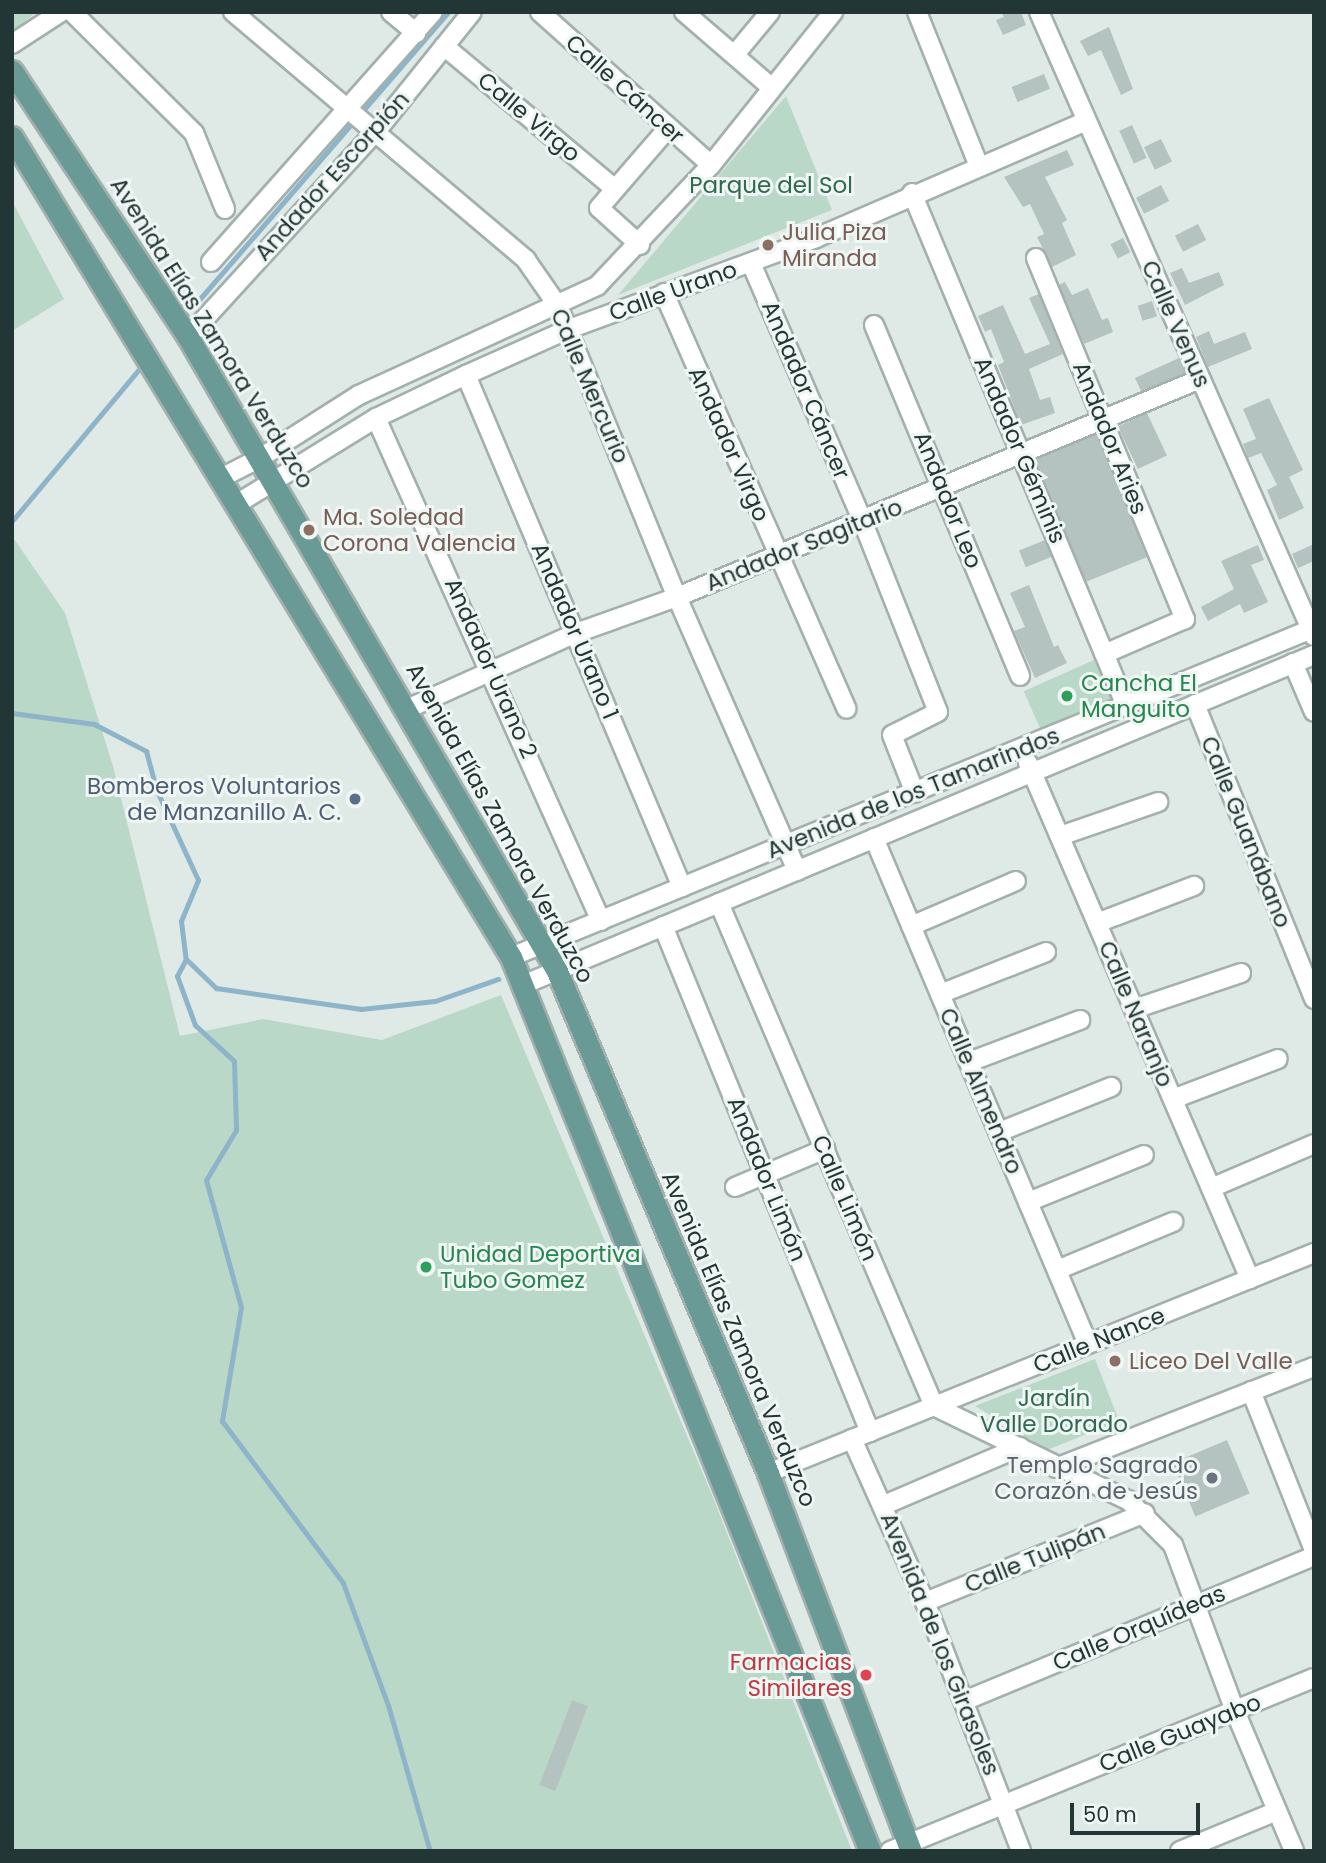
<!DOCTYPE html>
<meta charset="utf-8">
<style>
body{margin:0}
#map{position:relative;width:1326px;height:1863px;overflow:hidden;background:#dfe9e6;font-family:Poppins,sans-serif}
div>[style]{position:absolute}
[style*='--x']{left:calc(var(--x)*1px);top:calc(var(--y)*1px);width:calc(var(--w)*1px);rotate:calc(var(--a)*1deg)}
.green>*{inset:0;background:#bad8c8;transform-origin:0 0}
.stream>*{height:5px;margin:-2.5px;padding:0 2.5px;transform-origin:2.5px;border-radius:2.5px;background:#8db4c9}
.building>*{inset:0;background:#b5c3c0;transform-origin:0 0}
.roads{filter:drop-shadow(2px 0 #a3b0ad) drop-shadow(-2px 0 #a3b0ad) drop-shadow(0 2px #a3b0ad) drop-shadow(0 -2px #a3b0ad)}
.minor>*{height:18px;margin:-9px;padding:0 9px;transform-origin:9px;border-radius:9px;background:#fff}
.major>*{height:21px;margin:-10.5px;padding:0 10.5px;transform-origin:10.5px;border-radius:10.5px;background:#699a96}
.dots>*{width:19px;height:19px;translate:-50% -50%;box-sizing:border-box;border:4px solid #eff6f4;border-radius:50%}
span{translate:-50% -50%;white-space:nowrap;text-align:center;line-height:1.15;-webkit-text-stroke:6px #eff6f4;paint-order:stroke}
.street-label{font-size:23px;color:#223735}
.park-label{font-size:23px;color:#316951}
.education-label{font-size:23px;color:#785e54}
.left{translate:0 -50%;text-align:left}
.leisure-label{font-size:23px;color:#27864d}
.service-label{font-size:23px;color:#4e5e75}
.right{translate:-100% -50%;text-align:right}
.worship-label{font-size:23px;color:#5b616d}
.health-label{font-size:23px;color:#be3a42}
.frame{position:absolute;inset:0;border:14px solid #223735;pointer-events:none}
.scale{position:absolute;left:1070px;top:1803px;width:130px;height:32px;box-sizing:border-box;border:4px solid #223735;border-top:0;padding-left:9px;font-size:21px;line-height:24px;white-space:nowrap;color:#223735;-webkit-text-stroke:5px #eff6f4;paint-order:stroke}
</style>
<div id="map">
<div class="green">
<i style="clip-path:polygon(12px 12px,36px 12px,13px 32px)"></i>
<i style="clip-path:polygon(786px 96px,832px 210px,618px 295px)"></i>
<i style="clip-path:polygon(12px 201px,64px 299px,12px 331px)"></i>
<i style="clip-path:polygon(12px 536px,65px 613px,113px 766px,180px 1036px,263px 1019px,382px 1040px,501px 995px,712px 1495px,852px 1851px,12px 1851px)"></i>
<i style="left:1094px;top:660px;width:44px;height:77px;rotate:66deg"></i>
<i style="clip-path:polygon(1095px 1359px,1119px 1421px,1047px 1450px,975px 1406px)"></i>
</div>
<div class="stream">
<i style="--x:191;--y:309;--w:393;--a:-49.1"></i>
<i style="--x:12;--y:521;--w:199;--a:-50.1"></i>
<i style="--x:12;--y:713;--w:83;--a:7.6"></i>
<i style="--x:94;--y:724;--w:59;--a:27.4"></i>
<i style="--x:146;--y:751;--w:39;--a:75"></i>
<i style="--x:156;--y:789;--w:100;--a:65.2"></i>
<i style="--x:198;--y:880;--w:44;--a:112.5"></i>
<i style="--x:181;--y:921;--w:38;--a:83"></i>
<i style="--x:186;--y:959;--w:42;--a:44"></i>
<i style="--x:216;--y:988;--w:147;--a:8.2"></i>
<i style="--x:361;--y:1009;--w:74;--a:-6.2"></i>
<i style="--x:435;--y:1001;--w:67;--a:-19.2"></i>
<i style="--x:186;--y:959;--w:19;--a:118"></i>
<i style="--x:177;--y:976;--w:52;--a:69.8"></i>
<i style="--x:195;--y:1025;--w:53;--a:42.7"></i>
<i style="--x:234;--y:1061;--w:69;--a:88.3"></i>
<i style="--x:236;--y:1130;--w:58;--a:121"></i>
<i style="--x:206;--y:1180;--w:132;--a:74.6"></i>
<i style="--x:241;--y:1307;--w:116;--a:99.5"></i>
<i style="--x:222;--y:1421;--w:202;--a:53.2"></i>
<i style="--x:343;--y:1583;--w:130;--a:69.8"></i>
<i style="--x:388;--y:1705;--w:152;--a:74"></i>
</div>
<div class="building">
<i style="clip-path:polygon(1001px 12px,1021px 12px,1026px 25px,1003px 35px,996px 20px,1004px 17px)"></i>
<i style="clip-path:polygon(1109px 27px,1133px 89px,1121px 95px,1101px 50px,1088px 56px,1080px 41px)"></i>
<i style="left:1044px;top:74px;width:16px;height:35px;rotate:68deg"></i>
<i style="left:1132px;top:125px;width:36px;height:14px;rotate:66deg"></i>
<i style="left:1161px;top:139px;width:25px;height:19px;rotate:64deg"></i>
<i style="clip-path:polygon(1067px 150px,1074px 165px,1045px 177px,1067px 220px,1062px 223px,1076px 255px,1052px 267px,1037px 237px,1044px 234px,1030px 204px,1023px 207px,1004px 177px)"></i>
<i style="left:1161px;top:185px;width:18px;height:28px;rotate:63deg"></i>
<i style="left:1198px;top:224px;width:18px;height:26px;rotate:63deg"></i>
<i style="left:1123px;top:238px;width:16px;height:14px;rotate:63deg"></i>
<i style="clip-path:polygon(1182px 268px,1189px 283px,1219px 272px,1224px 285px,1185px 305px,1170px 273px)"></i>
<i style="clip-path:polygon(1065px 282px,1072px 295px,1088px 288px,1102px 320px,1108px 318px,1113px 332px,1084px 344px,1059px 285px)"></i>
<i style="clip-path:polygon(1039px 294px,1063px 354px,1029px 369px,1040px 400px,1050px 397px,1055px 413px,1021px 425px,998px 365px,1004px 362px,991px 329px,985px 332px,978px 316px,1003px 305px,1025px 354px,1050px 344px,1029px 298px)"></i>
<i style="left:1152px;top:301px;width:16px;height:15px;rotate:72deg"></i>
<i style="clip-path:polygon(1209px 331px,1214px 344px,1245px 332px,1252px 349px,1208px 367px,1196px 337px)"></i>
<i style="clip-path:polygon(1179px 358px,1186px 373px,1141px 391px,1135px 378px)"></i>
<i style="clip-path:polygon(1269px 398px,1303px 470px,1289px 477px,1304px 508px,1279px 520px,1267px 490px,1277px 485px,1261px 453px,1248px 458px,1243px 444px,1256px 439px,1243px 409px)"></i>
<i style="left:1147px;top:413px;width:47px;height:32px;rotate:65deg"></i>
<i style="left:1097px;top:434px;width:133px;height:66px;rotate:68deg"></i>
<i style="left:1045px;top:540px;width:18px;height:28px;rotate:68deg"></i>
<i style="clip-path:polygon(1314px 544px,1314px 561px,1298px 568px,1292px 554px)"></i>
<i style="clip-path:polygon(1258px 545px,1264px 560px,1251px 565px,1268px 602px,1244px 613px,1240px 604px,1208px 621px,1201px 607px,1234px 589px,1221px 561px)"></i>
<i style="clip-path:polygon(1029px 585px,1054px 647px,1058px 645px,1067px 663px,1035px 678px,1014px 631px,1025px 627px,1010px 593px)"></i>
<i style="left:1227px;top:1440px;width:58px;height:59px;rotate:67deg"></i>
<i style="left:572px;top:1700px;width:17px;height:91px;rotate:21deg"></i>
</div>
<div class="roads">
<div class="minor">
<i style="--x:72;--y:12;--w:172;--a:44.8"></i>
<i style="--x:194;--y:133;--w:82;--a:67.8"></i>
<i style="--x:233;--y:12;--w:384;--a:40.2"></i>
<i style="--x:526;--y:260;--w:56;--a:55.2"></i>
<i style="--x:558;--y:306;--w:314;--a:67.8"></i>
<i style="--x:677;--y:597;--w:299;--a:66.3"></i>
<i style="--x:391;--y:12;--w:33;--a:40"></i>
<i style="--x:540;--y:12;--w:229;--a:41.8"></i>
<i style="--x:684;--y:12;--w:115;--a:40.8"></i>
<i style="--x:917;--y:12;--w:166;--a:68.1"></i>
<i style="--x:1039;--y:12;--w:682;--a:66.22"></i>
<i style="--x:12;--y:44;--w:59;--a:-33.1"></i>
<i style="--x:444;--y:46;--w:222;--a:39.9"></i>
<i style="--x:736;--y:53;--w:53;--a:-50.3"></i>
<i style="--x:912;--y:193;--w:556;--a:67.36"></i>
<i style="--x:640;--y:245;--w:55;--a:-137.9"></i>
<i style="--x:599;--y:208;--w:106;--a:-49.2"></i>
<i style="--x:1036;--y:258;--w:391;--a:67.6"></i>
<i style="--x:1185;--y:619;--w:88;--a:156.6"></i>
<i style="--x:211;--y:262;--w:334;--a:-48.4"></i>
<i style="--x:751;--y:263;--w:280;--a:66.6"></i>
<i style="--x:862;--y:520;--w:206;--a:68.4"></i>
<i style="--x:938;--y:712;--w:51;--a:153.4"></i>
<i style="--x:892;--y:735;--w:62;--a:68.4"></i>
<i style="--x:664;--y:293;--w:454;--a:66.3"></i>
<i style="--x:874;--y:325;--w:380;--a:67.4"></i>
<i style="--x:188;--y:337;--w:280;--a:-47.6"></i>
<i style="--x:377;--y:130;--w:151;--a:-51.2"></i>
<i style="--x:466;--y:375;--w:556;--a:67.13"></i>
<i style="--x:376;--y:418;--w:551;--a:65.9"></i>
<i style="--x:219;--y:479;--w:46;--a:-27.1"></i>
<i style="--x:260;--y:458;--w:117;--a:-32.5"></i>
<i style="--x:359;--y:395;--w:262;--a:-24.6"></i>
<i style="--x:597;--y:286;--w:166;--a:-46.7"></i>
<i style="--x:711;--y:165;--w:196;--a:-51.4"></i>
<i style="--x:235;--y:505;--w:166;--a:-31.7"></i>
<i style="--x:376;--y:418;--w:100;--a:-25.5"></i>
<i style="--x:466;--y:375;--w:113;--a:-24.1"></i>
<i style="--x:569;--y:329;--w:263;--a:-20.2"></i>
<i style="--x:816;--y:238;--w:294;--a:-23.4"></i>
<i style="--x:1293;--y:663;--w:53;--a:66.8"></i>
<i style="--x:1195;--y:704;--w:318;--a:68"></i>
<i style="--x:407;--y:709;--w:185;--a:-24.2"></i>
<i style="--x:576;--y:633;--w:107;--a:-19.6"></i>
<i style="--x:677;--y:597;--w:567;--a:-22.63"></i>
<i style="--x:1028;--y:763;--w:562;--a:66.72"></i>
<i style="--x:1060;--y:836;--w:104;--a:-19.1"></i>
<i style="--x:874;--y:838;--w:549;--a:67.08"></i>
<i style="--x:719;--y:903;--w:547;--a:66.86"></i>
<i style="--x:934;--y:1406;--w:216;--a:25.9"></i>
<i style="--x:1128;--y:1500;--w:64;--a:45"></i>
<i style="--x:1173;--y:1545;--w:177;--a:69.5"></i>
<i style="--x:1235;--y:1711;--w:152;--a:67.1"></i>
<i style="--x:1097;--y:923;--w:104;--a:-20.9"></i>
<i style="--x:663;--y:926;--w:547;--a:67.75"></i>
<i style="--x:911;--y:926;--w:114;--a:-23.2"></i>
<i style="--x:511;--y:957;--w:868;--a:-22.28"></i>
<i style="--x:525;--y:984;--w:855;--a:-22.64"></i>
<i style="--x:940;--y:994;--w:114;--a:-21.6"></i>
<i style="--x:1134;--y:1009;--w:113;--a:-18.6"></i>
<i style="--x:969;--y:1062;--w:119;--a:-20.7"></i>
<i style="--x:1173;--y:1099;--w:112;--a:-20.9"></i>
<i style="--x:999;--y:1132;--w:121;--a:-21.9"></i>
<i style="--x:735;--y:1187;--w:98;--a:-22.9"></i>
<i style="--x:1211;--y:1188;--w:112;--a:-23.1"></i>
<i style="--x:1028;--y:1202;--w:125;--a:-22.1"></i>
<i style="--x:1057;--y:1270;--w:126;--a:-22.5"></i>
<i style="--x:1251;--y:1391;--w:171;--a:68.4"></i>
<i style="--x:852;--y:1439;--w:179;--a:65.9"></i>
<i style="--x:925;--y:1602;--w:267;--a:68.9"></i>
<i style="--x:1056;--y:1468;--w:277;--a:-21.4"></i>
<i style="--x:768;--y:1473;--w:589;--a:-21.95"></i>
<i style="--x:884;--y:1505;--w:148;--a:-23.1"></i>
<i style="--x:925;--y:1602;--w:237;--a:-22"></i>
<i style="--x:964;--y:1701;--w:379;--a:-22.5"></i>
<i style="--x:890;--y:1851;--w:458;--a:-22.2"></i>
<i style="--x:1180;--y:1851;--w:105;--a:-22.4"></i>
</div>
<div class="major">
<i style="--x:12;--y:71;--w:319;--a:56.5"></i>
<i style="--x:188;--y:337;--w:734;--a:59.8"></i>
<i style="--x:557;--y:971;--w:545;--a:67.2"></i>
<i style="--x:768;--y:1473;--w:404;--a:69.3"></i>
<i style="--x:12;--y:137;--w:960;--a:58.68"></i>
<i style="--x:511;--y:957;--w:963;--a:68.12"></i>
</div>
</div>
<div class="dots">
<i style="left:768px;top:245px;background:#8d6e63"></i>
<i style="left:309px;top:530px;background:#8d6e63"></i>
<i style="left:1067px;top:696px;background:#2e9e5b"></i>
<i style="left:355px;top:799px;background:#5c6f8a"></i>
<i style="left:426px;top:1267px;background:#2e9e5b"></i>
<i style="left:1115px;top:1361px;background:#8d6e63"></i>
<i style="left:1212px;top:1478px;background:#6b7280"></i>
<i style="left:866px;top:1675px;background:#e0444e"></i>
</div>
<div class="street-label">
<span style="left:625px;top:89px;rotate:42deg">Calle Cáncer</span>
<span style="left:529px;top:117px;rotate:40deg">Calle Virgo</span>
<span style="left:332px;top:176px;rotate:-48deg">Andador Escorpión</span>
<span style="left:673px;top:291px;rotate:-20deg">Calle Urano</span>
<span style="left:1176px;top:324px;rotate:66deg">Calle Venus</span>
<span style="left:212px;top:333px;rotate:58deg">Avenida Elías Zamora Verduzco</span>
<span style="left:590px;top:386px;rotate:67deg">Calle Mercurio</span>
<span style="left:806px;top:390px;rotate:67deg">Andador Cáncer</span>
<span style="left:1110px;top:438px;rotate:68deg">Andador Aries</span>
<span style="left:729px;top:444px;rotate:66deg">Andador Virgo</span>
<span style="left:1020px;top:450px;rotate:67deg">Andador Géminis</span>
<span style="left:948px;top:500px;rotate:68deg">Andador Leo</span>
<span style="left:804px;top:545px;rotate:-22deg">Andador Sagitario</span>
<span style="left:575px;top:631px;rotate:67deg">Andador Urano 1</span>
<span style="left:491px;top:668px;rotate:66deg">Andador Urano 2</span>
<span style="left:913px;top:793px;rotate:-22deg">Avenida de los Tamarindos</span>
<span style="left:500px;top:823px;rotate:61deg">Avenida Elías Zamora Verduzco</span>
<span style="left:1246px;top:832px;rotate:68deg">Calle Guanábano</span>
<span style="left:1136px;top:1014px;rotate:67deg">Calle Naranjo</span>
<span style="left:981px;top:1091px;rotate:67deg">Calle Almendro</span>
<span style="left:767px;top:1179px;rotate:68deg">Andador Limón</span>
<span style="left:845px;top:1198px;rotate:67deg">Calle Limón</span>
<span style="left:739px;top:1339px;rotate:67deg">Avenida Elías Zamora Verduzco</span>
<span style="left:1099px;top:1340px;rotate:-22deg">Calle Nance</span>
<span style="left:1035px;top:1558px;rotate:-22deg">Calle Tulipán</span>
<span style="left:1139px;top:1628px;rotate:-23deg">Calle Orquídeas</span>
<span style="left:940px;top:1644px;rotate:68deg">Avenida de los Girasoles</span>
<span style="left:1180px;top:1733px;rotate:-22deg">Calle Guayabo</span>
</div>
<div class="park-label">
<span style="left:771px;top:185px">Parque del Sol</span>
<span style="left:1054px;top:1411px">Jardín<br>Valle Dorado</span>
</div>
<div class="education-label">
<span class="left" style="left:782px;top:245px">Julia Piza<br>Miranda</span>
<span class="left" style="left:323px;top:530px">Ma. Soledad<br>Corona Valencia</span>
<span class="left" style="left:1129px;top:1361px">Liceo Del Valle</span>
</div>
<div class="leisure-label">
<span class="left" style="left:1081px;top:696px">Cancha El<br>Manguito</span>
<span class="left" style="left:440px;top:1267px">Unidad Deportiva<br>Tubo Gomez</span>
</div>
<div class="service-label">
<span class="right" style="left:341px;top:799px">Bomberos Voluntarios<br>de Manzanillo A. C.</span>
</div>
<div class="worship-label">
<span class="right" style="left:1198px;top:1478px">Templo Sagrado<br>Corazón de Jesús</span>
</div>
<div class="health-label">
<span class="right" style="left:852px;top:1675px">Farmacias<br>Similares</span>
</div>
<div class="frame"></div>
<div class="scale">50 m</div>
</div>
